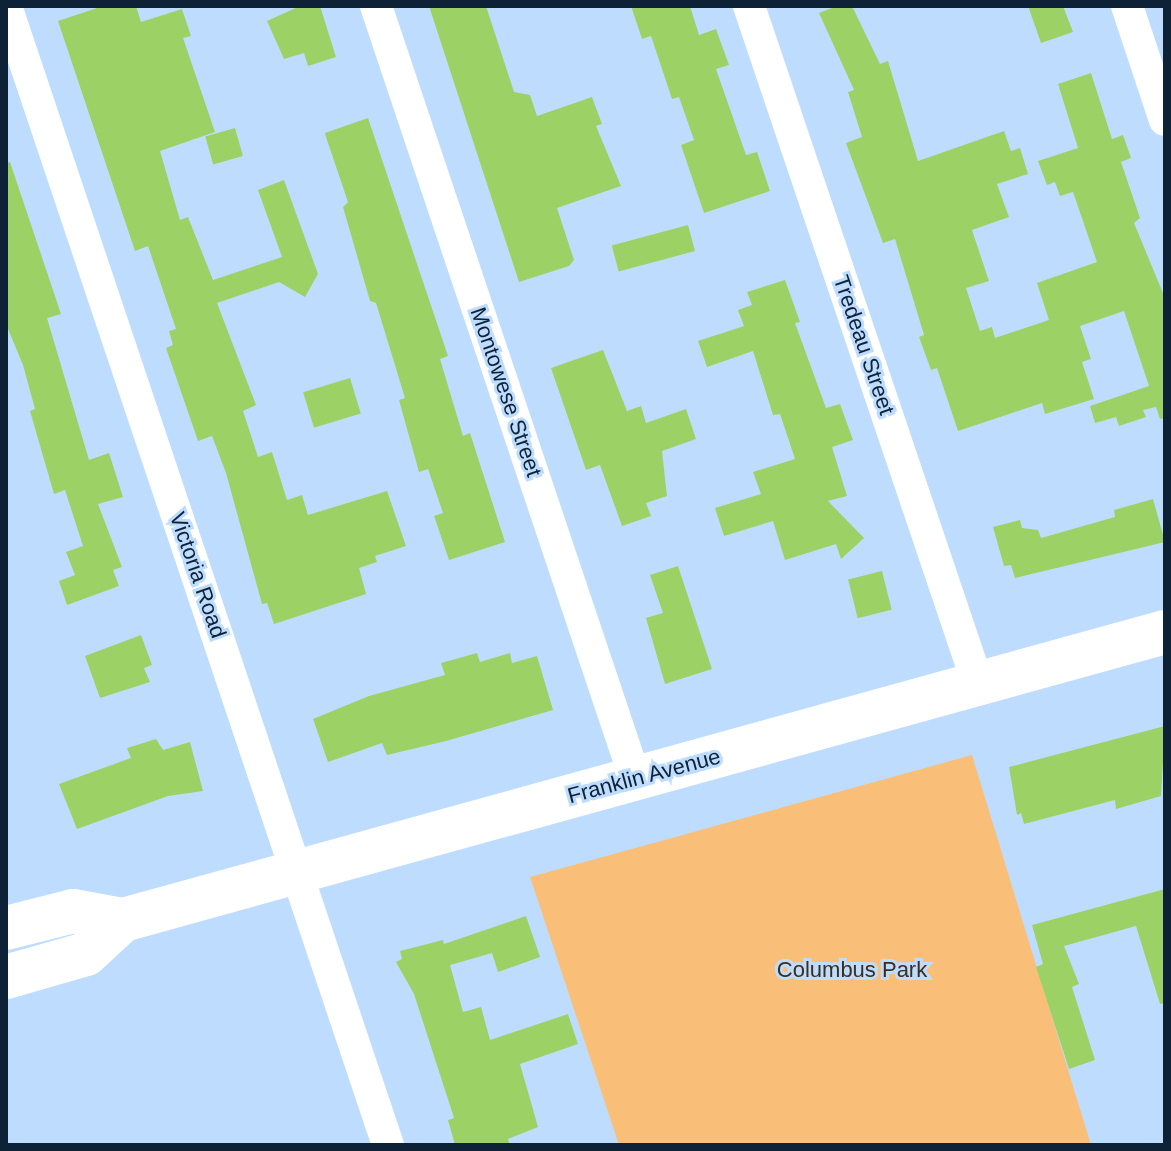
<!DOCTYPE html>
<style>
body{margin:0}
#map{position:relative;width:1171px;height:1151px;overflow:hidden;background:#beddfe;font-family:Helvetica,sans-serif}
div>[style]{position:absolute}
[style*='--x']{left:calc(var(--x)*1px);top:calc(var(--y)*1px);width:calc(var(--w)*1px);rotate:calc(var(--a)*1deg)}
.green>*{inset:0;background:#f9bf78}
.building>*{inset:0;background:#9cd265;transform-origin:0 0}
.minor>*{height:32px;margin:-16px;padding:0 16px;transform-origin:16px;border-radius:16px;background:#fff}
.secondary>*{height:44px;margin:-22px;padding:0 22px;transform-origin:22px;border-radius:22px;background:#fff}
span{translate:-50% -50%;white-space:nowrap;text-align:center;line-height:1.15;-webkit-text-stroke:6px #beddfe;paint-order:stroke}
.street-label{font-size:22px;color:#0e2237}
.park-label{font-size:22px;color:#3c2d1c}
.frame{position:absolute;inset:0;border:8px solid #0e2237;pointer-events:none}
</style>
<div id="map">
<div class="green">
<i style="clip-path:polygon(972px 755px,1091px 1145px,619px 1145px,530px 877px)"></i>
</div>
<div class="building">
<i style="clip-path:polygon(103px 6px,136px 6px,141px 22px,182px 9px,191px 36px,183px 38px,215px 132px,160px 151px,180px 220px,188px 217px,213px 280px,282px 257px,258px 190px,284px 180px,318px 274px,305px 297px,279px 282px,217px 303px,256px 405px,243px 411px,258px 457px,272px 452px,287px 500px,302px 495px,308px 515px,387px 491px,406px 546px,375px 556px,377px 562px,359px 568px,366px 594px,274px 624px,267px 603px,262px 604px,226px 473px,212px 436px,198px 441px,166px 348px,173px 345px,169px 331px,176px 329px,148px 246px,135px 251px,58px 21px)"></i>
<i style="clip-path:polygon(300px 6px,320px 6px,336px 57px,308px 66px,304px 53px,284px 59px,267px 21px)"></i>
<i style="clip-path:polygon(429px 6px,486px 6px,514px 92px,530px 95px,537px 116px,592px 97px,602px 124px,596px 126px,621px 186px,557px 208px,574px 260px,569px 266px,519px 282px)"></i>
<i style="clip-path:polygon(631px 6px,690px 6px,699px 35px,716px 29px,729px 65px,716px 69px,746px 155px,757px 152px,770px 191px,704px 213px,681px 145px,694px 140px,679px 97px,672px 99px,651px 36px,642px 39px)"></i>
<i style="clip-path:polygon(837px 6px,852px 6px,880px 64px,888px 61px,918px 161px,1004px 131px,1011px 151px,1020px 148px,1028px 174px,997px 184px,1009px 217px,972px 230px,989px 281px,966px 288px,980px 331px,992px 327px,995px 338px,1049px 320px,1037px 283px,1097px 262px,1073px 192px,1060px 196px,1055px 182px,1047px 185px,1038px 161px,1078px 148px,1058px 84px,1091px 73px,1112px 139px,1123px 135px,1131px 158px,1121px 162px,1140px 218px,1134px 223px,1165px 298px,1165px 418px,1160px 419px,1156px 407px,1143px 410px,1146px 417px,1119px 426px,1116px 417px,1095px 423px,1090px 406px,1149px 386px,1124px 311px,1080px 326px,1091px 359px,1082px 362px,1094px 399px,1045px 414px,1042px 403px,958px 431px,937px 368px,931px 370px,919px 337px,924px 335px,895px 239px,883px 243px,846px 143px,862px 137px,848px 92px,854px 90px,819px 13px)"></i>
<i style="clip-path:polygon(1028px 6px,1063px 6px,1073px 32px,1041px 43px)"></i>
<i style="clip-path:polygon(368px 118px,448px 356px,440px 359px,463px 436px,470px 433px,505px 542px,449px 560px,434px 516px,443px 513px,428px 469px,419px 472px,399px 400px,405px 398px,376px 303px,370px 301px,343px 207px,348px 202px,326px 137px,325px 133px)"></i>
<i style="left:235px;top:128px;width:29px;height:31px;rotate:74deg"></i>
<i style="clip-path:polygon(10px 162px,61px 314px,47px 318px,89px 460px,109px 453px,123px 497px,98px 504px,122px 567px,113px 570px,119px 586px,67px 605px,59px 581px,75px 575px,66px 552px,83px 546px,65px 490px,54px 494px,30px 411px,35px 409px,23px 365px,6px 324px,6px 163px)"></i>
<i style="left:688px;top:225px;width:27px;height:79px;rotate:75deg"></i>
<i style="clip-path:polygon(785px 280px,800px 322px,795px 323px,826px 408px,840px 404px,853px 440px,832px 447px,847px 496px,828px 501px,864px 538px,841px 559px,836px 544px,785px 560px,773px 521px,724px 536px,715px 508px,761px 494px,753px 472px,795px 459px,780px 414px,773px 415px,753px 351px,707px 367px,698px 341px,744px 326px,738px 310px,752px 305px,747px 292px)"></i>
<i style="clip-path:polygon(603px 350px,627px 411px,641px 406px,646px 423px,686px 409px,696px 439px,662px 451px,667px 496px,646px 503px,651px 516px,622px 526px,600px 465px,586px 470px,551px 368px)"></i>
<i style="left:350px;top:378px;width:37px;height:49px;rotate:73deg"></i>
<i style="clip-path:polygon(1153px 499px,1165px 542px,1015px 578px,1011px 565px,1004px 566px,993px 527px,1020px 520px,1022px 528px,1038px 530px,1041px 538px,1115px 517px,1114px 510px)"></i>
<i style="clip-path:polygon(678px 566px,712px 669px,665px 684px,646px 618px,663px 613px,650px 575px)"></i>
<i style="left:882px;top:571px;width:40px;height:35px;rotate:76deg"></i>
<i style="clip-path:polygon(141px 635px,152px 665px,144px 668px,150px 682px,100px 698px,85px 656px)"></i>
<i style="clip-path:polygon(477px 653px,480px 662px,510px 653px,512px 663px,537px 656px,553px 710px,446px 741px,387px 755px,382px 743px,328px 762px,313px 719px,369px 696px,445px 675px,441px 663px)"></i>
<i style="clip-path:polygon(1165px 726px,1161px 796px,1116px 809px,1115px 800px,1024px 824px,1021px 813px,1017px 815px,1009px 767px)"></i>
<i style="clip-path:polygon(156px 739px,163px 750px,190px 742px,203px 791px,168px 796px,77px 829px,59px 784px,131px 758px,127px 748px)"></i>
<i style="clip-path:polygon(1165px 889px,1165px 1003px,1160px 1004px,1136px 926px,1064px 946px,1079px 984px,1072px 987px,1095px 1060px,1069px 1069px,1036px 967px,1043px 964px,1032px 925px)"></i>
<i style="clip-path:polygon(526px 916px,540px 957px,498px 972px,492px 953px,450px 965px,463px 1012px,481px 1007px,490px 1040px,568px 1014px,578px 1044px,520px 1064px,538px 1127px,508px 1139px,510px 1145px,455px 1145px,448px 1120px,454px 1118px,414px 994px,396px 962px,402px 959px,400px 951px,443px 940px,444px 944px)"></i>
</div>
<div class="minor">
<i style="--x:6;--y:6;--w:1201;--a:71.46"></i>
<i style="--x:376;--y:6;--w:814;--a:71.45"></i>
<i style="--x:749;--y:6;--w:716;--a:71.34"></i>
<i style="--x:1127;--y:6;--w:120;--a:71.6"></i>
</div>
<div class="secondary">
<i style="--x:123;--y:920;--w:1081;--a:-15.45"></i>
<i style="--x:6;--y:928;--w:69;--a:-14.2"></i>
<i style="--x:73;--y:911;--w:51;--a:10.2"></i>
<i style="--x:6;--y:977;--w:83;--a:-16"></i>
<i style="--x:86;--y:954;--w:50;--a:-42.6"></i>
</div>
<div class="street-label">
<span style="left:864px;top:345px;rotate:71deg">Tredeau Street</span>
<span style="left:506px;top:392px;rotate:71deg">Montowese Street</span>
<span style="left:198px;top:575px;rotate:71deg">Victoria Road</span>
<span style="left:644px;top:776px;rotate:-15deg">Franklin Avenue</span>
</div>
<div class="park-label">
<span style="left:852px;top:970px">Columbus Park</span>
</div>
<div class="frame"></div>
</div>
